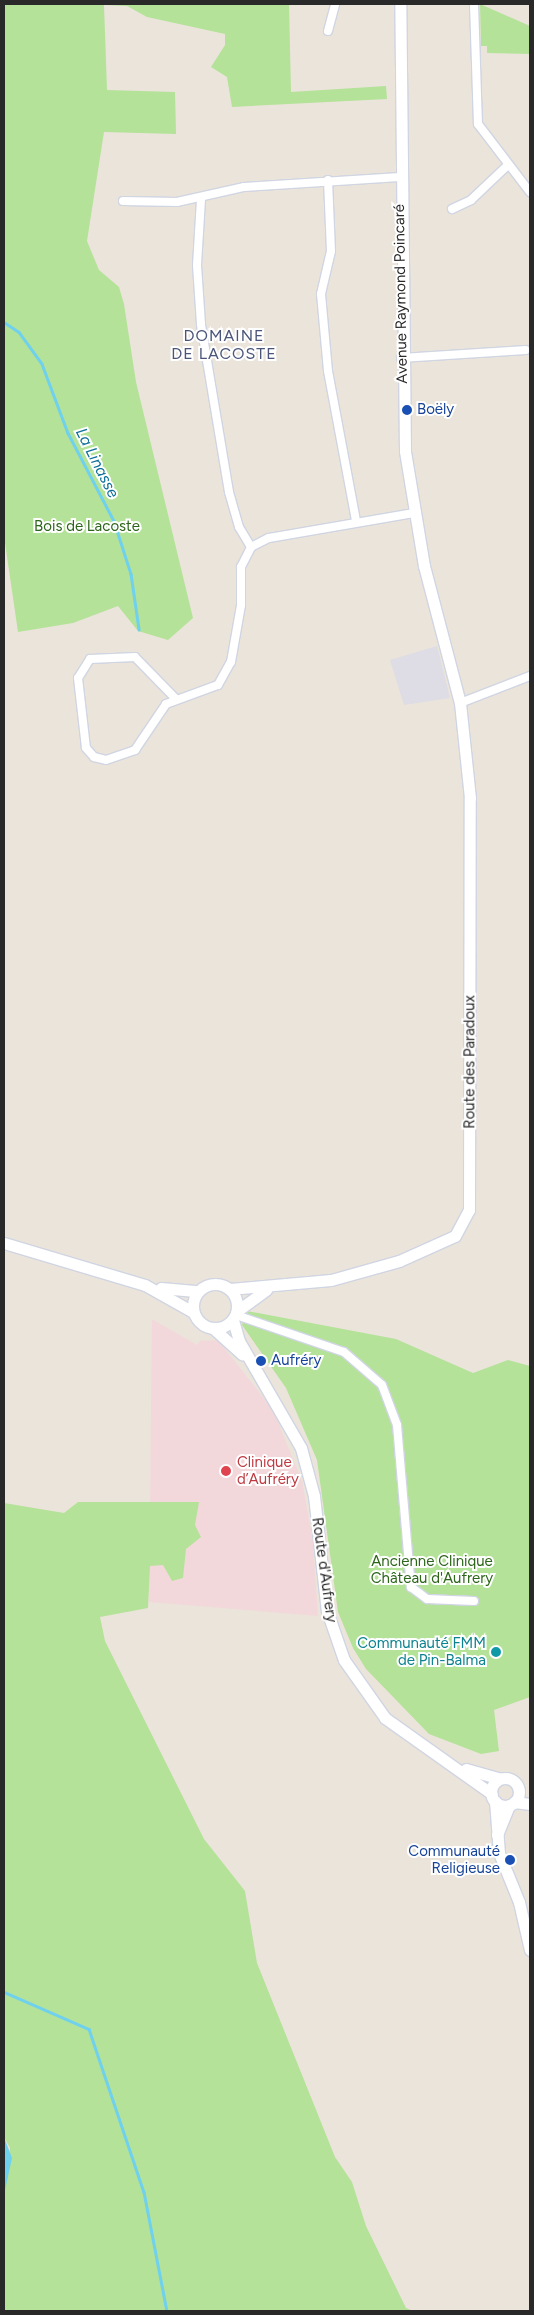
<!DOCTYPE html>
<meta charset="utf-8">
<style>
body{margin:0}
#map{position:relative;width:534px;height:2315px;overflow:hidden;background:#ebe4db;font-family:Figtree,sans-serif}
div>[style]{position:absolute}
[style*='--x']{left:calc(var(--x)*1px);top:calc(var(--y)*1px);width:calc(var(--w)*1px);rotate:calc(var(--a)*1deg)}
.industrial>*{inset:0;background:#dedce4}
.medical>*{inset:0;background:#f2d8db}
.green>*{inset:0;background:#b4e298}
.water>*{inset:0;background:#6fd1ed}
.stream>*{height:2.5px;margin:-1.25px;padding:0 1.25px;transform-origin:1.25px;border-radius:1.25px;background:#6fd1ed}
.roads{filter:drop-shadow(1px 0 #d0d5e2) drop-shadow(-1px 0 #d0d5e2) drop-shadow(0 1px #d0d5e2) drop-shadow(0 -1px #d0d5e2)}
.street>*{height:8px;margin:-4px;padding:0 4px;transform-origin:4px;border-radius:4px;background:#fff}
.secondary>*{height:11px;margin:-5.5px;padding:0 5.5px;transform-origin:5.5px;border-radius:5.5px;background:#fff}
.secondary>.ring{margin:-5.5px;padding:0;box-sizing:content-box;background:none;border:11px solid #fff;border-radius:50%}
.dots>*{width:14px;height:14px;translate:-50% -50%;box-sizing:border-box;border:2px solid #fff;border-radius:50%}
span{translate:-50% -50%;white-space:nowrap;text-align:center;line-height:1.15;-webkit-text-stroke:4px #fff;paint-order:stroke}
.street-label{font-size:15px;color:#292929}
.transit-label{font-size:15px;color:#164399}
.left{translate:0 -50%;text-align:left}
.right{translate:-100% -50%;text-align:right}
.park-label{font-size:15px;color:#2d651a}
.health-label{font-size:15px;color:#be3a42}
.culture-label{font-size:15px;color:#0d838f}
.neighbourhood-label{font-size:16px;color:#4a5579;letter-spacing:1px}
.water-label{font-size:16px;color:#0f6f98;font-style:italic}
.frame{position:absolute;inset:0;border:5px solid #292929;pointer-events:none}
</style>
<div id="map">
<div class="industrial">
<i style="clip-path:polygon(437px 646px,450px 698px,404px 705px,390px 660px)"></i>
</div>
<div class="medical">
<i style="clip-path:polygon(152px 1319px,197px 1345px,200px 1341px,218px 1340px,273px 1410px,302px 1481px,313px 1541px,318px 1616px,149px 1602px)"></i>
</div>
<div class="green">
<i style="clip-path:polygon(4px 4px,289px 4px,291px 92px,386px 86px,387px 99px,232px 107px,227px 77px,211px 67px,225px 45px,225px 34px,147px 17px,127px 6px,104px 5px,107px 90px,175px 92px,176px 134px,104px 132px,87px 241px,99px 270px,119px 287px,124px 304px,136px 382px,193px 618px,168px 640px,138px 631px,118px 606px,73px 623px,18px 632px,4px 536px)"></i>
<i style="clip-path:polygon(480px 4px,530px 26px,530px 54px,487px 53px,487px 46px,481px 46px)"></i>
<i style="clip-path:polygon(247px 1311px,396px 1339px,473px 1373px,508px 1360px,530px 1366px,530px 1697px,494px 1710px,499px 1751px,481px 1754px,429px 1734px,366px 1669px,353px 1648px,338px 1612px,317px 1460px,286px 1388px,242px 1325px)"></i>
<i style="clip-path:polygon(78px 1502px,199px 1502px,195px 1525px,201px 1537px,186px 1549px,183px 1578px,172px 1581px,163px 1565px,150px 1566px,148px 1608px,100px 1617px,105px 1641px,204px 1839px,245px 1891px,257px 1963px,335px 2157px,352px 2182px,366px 2226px,406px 2308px,413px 2311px,4px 2311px,4px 2195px,10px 2148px,4px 2137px,4px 1503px,64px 1513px)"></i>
</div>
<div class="water">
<i style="clip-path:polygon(4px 2137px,12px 2158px,4px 2195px)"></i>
</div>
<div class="stream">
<i style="--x:4;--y:322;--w:18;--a:34"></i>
<i style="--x:19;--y:332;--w:39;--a:54"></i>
<i style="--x:42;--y:364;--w:74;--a:69.4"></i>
<i style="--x:68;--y:433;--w:99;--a:62.4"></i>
<i style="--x:114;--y:521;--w:56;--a:72.2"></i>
<i style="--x:131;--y:574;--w:56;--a:81.7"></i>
<i style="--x:4;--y:1992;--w:93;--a:23.5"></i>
<i style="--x:89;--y:2029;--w:172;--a:71.4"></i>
<i style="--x:144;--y:2192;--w:121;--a:79.1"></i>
</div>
<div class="roads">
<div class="street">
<i style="--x:474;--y:4;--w:120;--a:88.1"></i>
<i style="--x:478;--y:124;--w:86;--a:52.6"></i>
<i style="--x:328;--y:31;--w:28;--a:-75"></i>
<i style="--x:328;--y:180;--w:71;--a:87.6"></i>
<i style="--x:331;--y:251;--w:44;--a:103.1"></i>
<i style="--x:321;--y:294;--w:77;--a:84.8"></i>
<i style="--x:328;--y:371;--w:152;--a:79.4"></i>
<i style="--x:123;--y:201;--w:54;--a:1.1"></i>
<i style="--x:177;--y:202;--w:69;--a:-12.6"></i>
<i style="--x:244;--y:187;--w:156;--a:-3.7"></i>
<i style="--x:452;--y:209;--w:21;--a:-25"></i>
<i style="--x:471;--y:200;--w:51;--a:-43.4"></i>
<i style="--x:401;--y:358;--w:125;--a:-3.7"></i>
<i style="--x:251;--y:547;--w:20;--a:-27"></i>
<i style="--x:269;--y:538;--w:147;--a:-9.8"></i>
<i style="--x:175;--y:698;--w:57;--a:-134.3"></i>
<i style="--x:135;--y:657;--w:45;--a:177.5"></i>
<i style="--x:90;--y:659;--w:22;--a:122"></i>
<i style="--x:78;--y:678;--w:70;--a:83.5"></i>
<i style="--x:86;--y:748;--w:12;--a:48"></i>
<i style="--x:94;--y:757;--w:12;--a:14"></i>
<i style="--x:106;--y:760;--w:31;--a:-19"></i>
<i style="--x:135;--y:750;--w:55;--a:-56"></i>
<i style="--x:166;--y:704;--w:55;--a:-20.1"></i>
<i style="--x:218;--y:685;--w:26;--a:-61"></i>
<i style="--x:231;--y:662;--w:58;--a:-80"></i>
<i style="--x:241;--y:605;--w:38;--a:-90"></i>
<i style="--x:241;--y:567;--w:22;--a:-63"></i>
<i style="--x:251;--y:547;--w:23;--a:-121"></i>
<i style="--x:239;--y:527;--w:36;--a:-106"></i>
<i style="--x:229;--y:492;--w:170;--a:-99.5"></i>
<i style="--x:201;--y:324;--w:59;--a:-93.9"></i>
<i style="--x:197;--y:265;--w:66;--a:-86.5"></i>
<i style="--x:460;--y:703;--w:75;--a:-21.1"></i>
<i style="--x:236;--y:1315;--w:114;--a:18.9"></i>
<i style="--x:344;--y:1352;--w:50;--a:41"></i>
<i style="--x:382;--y:1385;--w:43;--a:69.4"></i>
<i style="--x:397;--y:1425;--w:163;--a:85.1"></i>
<i style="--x:411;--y:1587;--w:20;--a:37"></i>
<i style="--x:427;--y:1599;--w:47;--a:2.4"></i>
</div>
<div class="secondary">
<i style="--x:4;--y:1243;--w:147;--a:16.6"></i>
<i style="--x:145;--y:1285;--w:55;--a:29.4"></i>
<i class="ring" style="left:193px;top:1284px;width:33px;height:33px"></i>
<i style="--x:161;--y:1288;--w:37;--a:5"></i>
<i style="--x:230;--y:1289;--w:101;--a:-5.1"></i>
<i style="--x:331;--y:1280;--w:71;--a:-15.6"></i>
<i style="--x:399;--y:1261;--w:61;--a:-24.1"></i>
<i style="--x:455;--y:1236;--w:30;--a:-62"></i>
<i style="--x:469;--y:1210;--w:412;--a:-89.9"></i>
<i style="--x:470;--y:798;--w:96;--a:-96"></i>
<i style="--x:460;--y:703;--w:142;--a:-104.7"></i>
<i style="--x:424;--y:566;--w:117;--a:-99.4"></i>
<i style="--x:405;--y:451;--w:447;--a:-90.6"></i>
<i style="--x:237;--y:1311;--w:36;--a:-36"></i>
<i style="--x:233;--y:1320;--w:22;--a:74"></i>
<i style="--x:239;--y:1341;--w:124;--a:59.9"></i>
<i style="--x:301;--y:1448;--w:50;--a:74.8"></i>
<i style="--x:314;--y:1496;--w:116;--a:83.6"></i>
<i style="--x:327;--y:1611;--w:52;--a:70.9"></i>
<i style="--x:344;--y:1660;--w:71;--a:54.7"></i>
<i style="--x:385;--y:1718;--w:131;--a:35.4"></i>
<i style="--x:214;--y:1329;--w:38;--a:42"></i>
<i style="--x:466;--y:1769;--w:35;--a:16"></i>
<i class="ring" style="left:491px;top:1778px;width:17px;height:17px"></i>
<i style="--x:495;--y:1801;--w:52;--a:85.6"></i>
<i style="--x:499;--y:1853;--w:53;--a:67.8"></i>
<i style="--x:519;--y:1902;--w:49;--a:77.1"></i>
<i style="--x:514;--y:1802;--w:16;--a:7"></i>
<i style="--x:497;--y:1835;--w:32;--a:-68"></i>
</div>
</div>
<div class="dots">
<i style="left:407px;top:410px;background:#1a4fb4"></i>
<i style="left:261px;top:1361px;background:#1a4fb4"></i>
<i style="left:226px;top:1471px;background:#e0444e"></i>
<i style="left:496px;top:1652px;background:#0f9aa8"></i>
<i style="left:510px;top:1860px;background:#1a4fb4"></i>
</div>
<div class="street-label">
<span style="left:401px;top:294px;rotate:-91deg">Avenue Raymond Poincaré</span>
<span style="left:470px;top:1062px;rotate:-90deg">Route des Paradoux</span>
<span style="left:324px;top:1570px;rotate:82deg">Route d'Aufrery</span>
</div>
<div class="transit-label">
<span class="left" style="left:417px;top:410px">Boëly</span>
<span class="left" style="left:271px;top:1361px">Aufréry</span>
<span class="right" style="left:500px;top:1860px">Communauté<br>Religieuse</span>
</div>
<div class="park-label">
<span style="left:87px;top:527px">Bois de Lacoste</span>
<span style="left:432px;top:1570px">Ancienne Clinique<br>Château d'Aufrery</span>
</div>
<div class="health-label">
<span class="left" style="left:237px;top:1471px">Clinique<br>d’Aufréry</span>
</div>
<div class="culture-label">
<span class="right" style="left:486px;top:1652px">Communauté FMM<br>de Pin-Balma</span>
</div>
<div class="neighbourhood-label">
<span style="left:224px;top:345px">DOMAINE<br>DE LACOSTE</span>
</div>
<div class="water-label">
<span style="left:97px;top:463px;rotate:63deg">La Linasse</span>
</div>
<div class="frame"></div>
</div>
